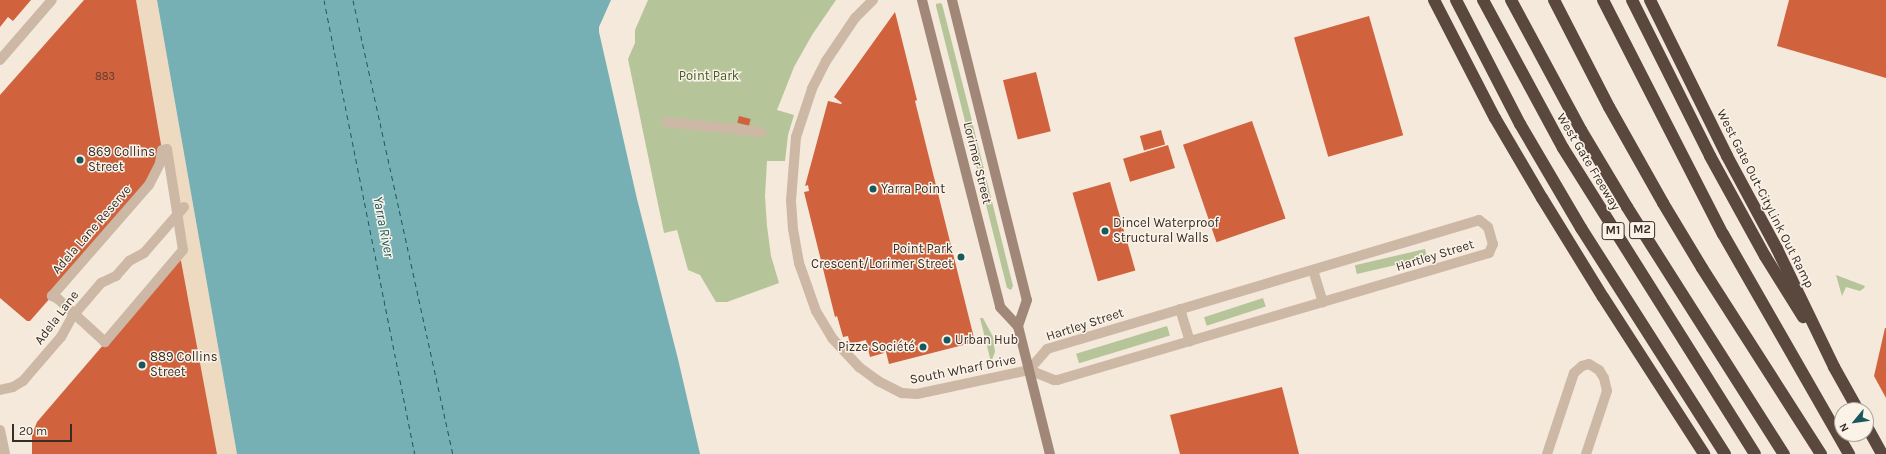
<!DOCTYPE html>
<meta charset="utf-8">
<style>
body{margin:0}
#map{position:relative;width:1886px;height:454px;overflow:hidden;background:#f4e9db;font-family:Karla,sans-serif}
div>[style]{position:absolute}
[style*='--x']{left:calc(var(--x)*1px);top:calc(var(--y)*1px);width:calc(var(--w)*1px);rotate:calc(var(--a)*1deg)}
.green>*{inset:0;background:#b6c49a;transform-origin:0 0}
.plaza>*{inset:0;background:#eddac1}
.water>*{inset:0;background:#77b0b4}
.ferry>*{height:1px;margin-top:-0.5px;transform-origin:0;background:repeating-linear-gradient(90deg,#19595e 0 5px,transparent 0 9px)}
.building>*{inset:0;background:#d0623d;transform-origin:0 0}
.pedestrian>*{height:10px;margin:-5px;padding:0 5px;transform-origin:5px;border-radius:5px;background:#cdb8a6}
.minor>*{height:10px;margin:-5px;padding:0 5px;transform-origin:5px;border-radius:5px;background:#cdb8a6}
.tertiary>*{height:10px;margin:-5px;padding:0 5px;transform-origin:5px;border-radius:5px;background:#cdb8a6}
.secondary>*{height:10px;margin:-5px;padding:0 5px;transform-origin:5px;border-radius:5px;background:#a18777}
.motorway>*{height:12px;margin:-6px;padding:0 6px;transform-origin:6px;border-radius:6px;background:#5a473e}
.dots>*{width:11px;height:11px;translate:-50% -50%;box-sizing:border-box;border:2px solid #fbf3e8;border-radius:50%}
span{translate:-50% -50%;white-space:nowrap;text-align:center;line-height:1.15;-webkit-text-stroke:3px #fbf3e8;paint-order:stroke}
.number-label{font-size:11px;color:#5f3a2c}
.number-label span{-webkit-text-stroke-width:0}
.shield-label span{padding:1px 3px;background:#fbf3e8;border:1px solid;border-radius:3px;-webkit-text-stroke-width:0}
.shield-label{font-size:12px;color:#392d27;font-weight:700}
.park-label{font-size:13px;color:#475929}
.poi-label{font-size:13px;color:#392d27}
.left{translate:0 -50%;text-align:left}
.right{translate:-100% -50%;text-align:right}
.street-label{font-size:13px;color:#392d27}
.water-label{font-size:14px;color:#19595e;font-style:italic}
.north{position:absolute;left:1834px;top:402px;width:40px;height:40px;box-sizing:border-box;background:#fbf3e8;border:1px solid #ada49b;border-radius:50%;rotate:241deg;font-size:11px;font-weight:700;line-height:16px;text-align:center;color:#392d27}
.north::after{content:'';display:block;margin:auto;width:14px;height:18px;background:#19595e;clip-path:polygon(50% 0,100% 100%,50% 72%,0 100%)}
.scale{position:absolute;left:12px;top:424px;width:60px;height:18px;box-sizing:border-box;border:2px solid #392d27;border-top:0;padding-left:5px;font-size:12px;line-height:14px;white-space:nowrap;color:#392d27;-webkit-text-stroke:3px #fbf3e8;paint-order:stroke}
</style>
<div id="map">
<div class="green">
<i style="clip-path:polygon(648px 0,836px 0,812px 35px,794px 67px,777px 110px,794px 115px,788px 135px,785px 161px,767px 161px,765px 196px,767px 226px,771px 256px,779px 283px,727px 302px,716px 302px,700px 275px,688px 270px,677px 230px,664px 233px,628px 59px,635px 43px,635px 30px)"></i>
<i style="clip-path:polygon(940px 3px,942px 4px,969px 109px,1013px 286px,1011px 290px,1007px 288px,936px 6px,936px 4px)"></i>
<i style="left:1425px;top:249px;width:9px;height:72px;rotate:77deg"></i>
<i style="clip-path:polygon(1836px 275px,1865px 286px,1864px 288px,1860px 291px,1846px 287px,1842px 296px)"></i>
<i style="left:1263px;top:298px;width:9px;height:62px;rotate:72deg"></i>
<i style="clip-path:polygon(980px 318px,983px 318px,993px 337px,995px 352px,991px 362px)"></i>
<i style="left:1167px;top:326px;width:10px;height:95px;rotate:73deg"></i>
</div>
<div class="plaza">
<i style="clip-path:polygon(136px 0,157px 0,237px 454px,217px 454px,179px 259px,183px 250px,162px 150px)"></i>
</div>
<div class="water">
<i style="clip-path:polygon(157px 0,611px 0,599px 27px,599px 32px,637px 199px,678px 359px,700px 454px,237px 454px)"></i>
</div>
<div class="ferry">
<i style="--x:324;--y:0;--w:463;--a:78.7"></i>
<i style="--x:353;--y:0;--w:465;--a:77.6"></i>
</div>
<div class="building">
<i style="clip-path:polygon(0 0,31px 0,13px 21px,8px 17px,0 27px)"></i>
<i style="clip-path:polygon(84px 0,136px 0,162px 150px,149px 185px,30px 321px,27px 321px,0 298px,0 95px)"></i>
<i style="clip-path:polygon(1789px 0,1886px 0,1886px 78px,1777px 46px)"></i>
<i style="clip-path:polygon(895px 12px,917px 100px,915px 101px,975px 342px,889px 364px,884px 344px,882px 345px,884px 353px,870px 357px,866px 340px,850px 344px,848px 336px,843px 337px,837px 316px,835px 317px,804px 192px,809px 191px,808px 185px,805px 186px,828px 101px,841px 104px,842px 103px,834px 97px)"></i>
<i style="left:1369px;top:16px;width:124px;height:78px;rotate:74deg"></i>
<i style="left:1036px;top:72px;width:61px;height:34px;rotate:76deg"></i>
<i style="left:739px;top:116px;width:12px;height:7px;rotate:14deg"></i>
<i style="left:1252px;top:121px;width:103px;height:73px;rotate:71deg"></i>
<i style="left:1161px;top:130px;width:15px;height:22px;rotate:74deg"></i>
<i style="left:1168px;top:145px;width:24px;height:47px;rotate:73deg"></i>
<i style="left:1110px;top:182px;width:92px;height:39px;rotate:74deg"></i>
<i style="clip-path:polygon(177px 259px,181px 261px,217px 454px,32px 454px,32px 435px,37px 422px)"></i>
<i style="clip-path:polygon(1885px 328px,1886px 328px,1886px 398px,1874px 376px)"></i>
<i style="clip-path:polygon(1282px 387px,1299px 454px,1180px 454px,1170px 415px)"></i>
</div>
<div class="pedestrian">
<i style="--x:667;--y:122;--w:95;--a:6.1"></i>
<i style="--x:167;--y:149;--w:102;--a:81"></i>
<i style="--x:183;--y:250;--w:121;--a:130.3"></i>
<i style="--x:105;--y:342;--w:64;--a:-137.5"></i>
<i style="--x:58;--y:299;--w:7;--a:-153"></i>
<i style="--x:52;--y:296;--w:147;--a:-48.9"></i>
<i style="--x:149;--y:185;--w:25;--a:-63"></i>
<i style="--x:160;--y:163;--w:13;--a:-81"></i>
<i style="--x:162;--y:150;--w:5;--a:-11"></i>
<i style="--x:61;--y:337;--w:23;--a:-61"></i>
<i style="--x:72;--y:317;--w:45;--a:-49.5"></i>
<i style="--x:101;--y:283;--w:17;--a:-25"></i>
<i style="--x:116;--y:276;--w:20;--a:-49"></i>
<i style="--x:129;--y:261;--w:17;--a:-28"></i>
<i style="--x:144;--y:253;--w:61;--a:-49"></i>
</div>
<div class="minor">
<i style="--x:873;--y:0;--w:25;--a:135"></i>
<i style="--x:855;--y:18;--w:52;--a:124"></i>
<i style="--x:826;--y:61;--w:31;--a:117"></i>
<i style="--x:812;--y:89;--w:51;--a:108.4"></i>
<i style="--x:796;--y:137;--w:64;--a:94.5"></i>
<i style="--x:791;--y:201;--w:28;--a:86"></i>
<i style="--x:793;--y:229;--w:35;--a:80"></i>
<i style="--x:799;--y:263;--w:51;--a:70.5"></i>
<i style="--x:816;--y:311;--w:31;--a:59"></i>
<i style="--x:832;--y:338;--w:40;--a:47"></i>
<i style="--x:859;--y:367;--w:24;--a:36"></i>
<i style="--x:878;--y:381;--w:27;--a:27"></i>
<i style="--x:902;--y:393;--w:15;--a:4"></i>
<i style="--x:917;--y:394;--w:115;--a:-12.1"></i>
<i style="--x:0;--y:60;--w:79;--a:-49.1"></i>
<i style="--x:1479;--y:220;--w:11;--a:38"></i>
<i style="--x:1488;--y:227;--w:18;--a:74"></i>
<i style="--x:1493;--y:244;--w:10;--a:114"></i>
<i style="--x:1489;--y:253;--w:449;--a:163.6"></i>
<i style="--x:1058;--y:380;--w:4;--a:180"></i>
<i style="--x:1054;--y:380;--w:27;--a:-158"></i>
<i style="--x:1029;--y:370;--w:28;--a:-49"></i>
<i style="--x:1047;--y:349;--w:451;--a:-16.6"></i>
<i style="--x:1313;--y:270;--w:34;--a:73"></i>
<i style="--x:1180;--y:309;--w:34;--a:73"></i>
<i style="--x:0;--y:390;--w:13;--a:-13"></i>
<i style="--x:13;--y:387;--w:12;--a:-31"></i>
<i style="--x:23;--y:381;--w:58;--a:-49.2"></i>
<i style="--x:1547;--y:454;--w:85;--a:-71.6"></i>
<i style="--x:1574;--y:373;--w:11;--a:-41"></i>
<i style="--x:1582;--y:366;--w:7;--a:-16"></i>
<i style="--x:1589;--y:364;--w:12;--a:31"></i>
<i style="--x:1599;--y:370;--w:9;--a:58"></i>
<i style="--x:1604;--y:378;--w:13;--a:77"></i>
<i style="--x:1607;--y:391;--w:66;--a:108.4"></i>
</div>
<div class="tertiary">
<i style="--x:0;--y:430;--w:25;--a:78"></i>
</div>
<div class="secondary">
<i style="--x:922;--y:0;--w:317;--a:75.7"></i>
<i style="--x:1000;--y:307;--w:26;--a:47"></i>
<i style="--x:1018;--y:326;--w:132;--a:76"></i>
<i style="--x:952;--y:0;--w:309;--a:76"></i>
<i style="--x:1027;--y:300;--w:28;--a:109"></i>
</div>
<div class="motorway">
<i style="--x:1434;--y:0;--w:133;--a:62.7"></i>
<i style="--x:1495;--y:118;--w:93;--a:59.6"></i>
<i style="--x:1542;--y:198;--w:116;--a:58.4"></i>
<i style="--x:1603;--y:297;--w:187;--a:57.2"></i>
<i style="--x:1456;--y:0;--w:140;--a:62.7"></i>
<i style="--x:1520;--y:124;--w:121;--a:59.6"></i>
<i style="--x:1581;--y:228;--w:268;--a:57.5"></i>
<i style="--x:1483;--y:0;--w:168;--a:61.6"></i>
<i style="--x:1563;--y:148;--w:361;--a:57.9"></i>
<i style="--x:1511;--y:0;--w:148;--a:61.7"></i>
<i style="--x:1581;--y:130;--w:90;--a:59.1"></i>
<i style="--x:1627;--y:207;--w:293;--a:57.6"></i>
<i style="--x:1554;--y:0;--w:120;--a:62.8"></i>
<i style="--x:1609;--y:107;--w:110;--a:60.6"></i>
<i style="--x:1663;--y:203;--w:76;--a:59"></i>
<i style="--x:1702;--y:268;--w:221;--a:57.4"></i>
<i style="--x:1603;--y:0;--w:263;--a:62.9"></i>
<i style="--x:1723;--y:234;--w:254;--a:60.2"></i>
<i style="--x:1632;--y:0;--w:174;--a:63.4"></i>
<i style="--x:1710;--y:156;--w:114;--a:61.2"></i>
<i style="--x:1765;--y:256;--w:72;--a:58.1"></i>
<i style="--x:1650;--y:0;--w:174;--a:63.7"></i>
<i style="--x:1727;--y:156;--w:106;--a:61.7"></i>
<i style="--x:1777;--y:249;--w:131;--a:64.2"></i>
<i style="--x:1834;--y:367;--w:49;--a:60.8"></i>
<i style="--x:1866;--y:425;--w:33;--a:61"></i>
</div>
<div class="dots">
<i style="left:80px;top:160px;background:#19595e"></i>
<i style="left:873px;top:189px;background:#19595e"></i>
<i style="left:1105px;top:231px;background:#19595e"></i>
<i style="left:961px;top:257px;background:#19595e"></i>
<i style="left:947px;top:340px;background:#19595e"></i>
<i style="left:923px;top:347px;background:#19595e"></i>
<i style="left:142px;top:365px;background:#19595e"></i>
</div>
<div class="number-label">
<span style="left:105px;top:77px">883</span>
</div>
<div class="shield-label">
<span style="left:1642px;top:230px">M2</span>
<span style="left:1613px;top:231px">M1</span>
</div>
<div class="park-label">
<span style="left:709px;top:76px">Point Park</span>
</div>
<div class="poi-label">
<span class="left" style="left:88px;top:160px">869 Collins<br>Street</span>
<span class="left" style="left:881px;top:189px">Yarra Point</span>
<span class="left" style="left:1113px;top:231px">Dincel Waterproof<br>Structural Walls</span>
<span class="right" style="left:953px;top:257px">Point Park<br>Crescent/Lorimer Street</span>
<span class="left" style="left:955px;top:340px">Urban Hub</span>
<span class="right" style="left:915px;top:347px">Pizze Société</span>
<span class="left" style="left:150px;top:365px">889 Collins<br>Street</span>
</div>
<div class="street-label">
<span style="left:1588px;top:162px;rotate:59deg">West Gate Freeway</span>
<span style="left:977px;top:163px;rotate:76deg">Lorimer Street</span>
<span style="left:1765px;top:199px;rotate:63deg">West Gate Out-CityLink Out Ramp</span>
<span style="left:92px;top:230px;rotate:-49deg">Adela Lane Reserve</span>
<span style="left:1435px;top:256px;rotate:-17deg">Hartley Street</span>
<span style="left:57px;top:318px;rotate:-53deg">Adela Lane</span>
<span style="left:1085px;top:325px;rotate:-18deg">Hartley Street</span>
<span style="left:963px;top:370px;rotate:-11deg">South Wharf Drive</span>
</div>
<div class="water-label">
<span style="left:383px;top:227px;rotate:79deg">Yarra River</span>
</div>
<div class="north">N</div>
<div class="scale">20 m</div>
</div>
